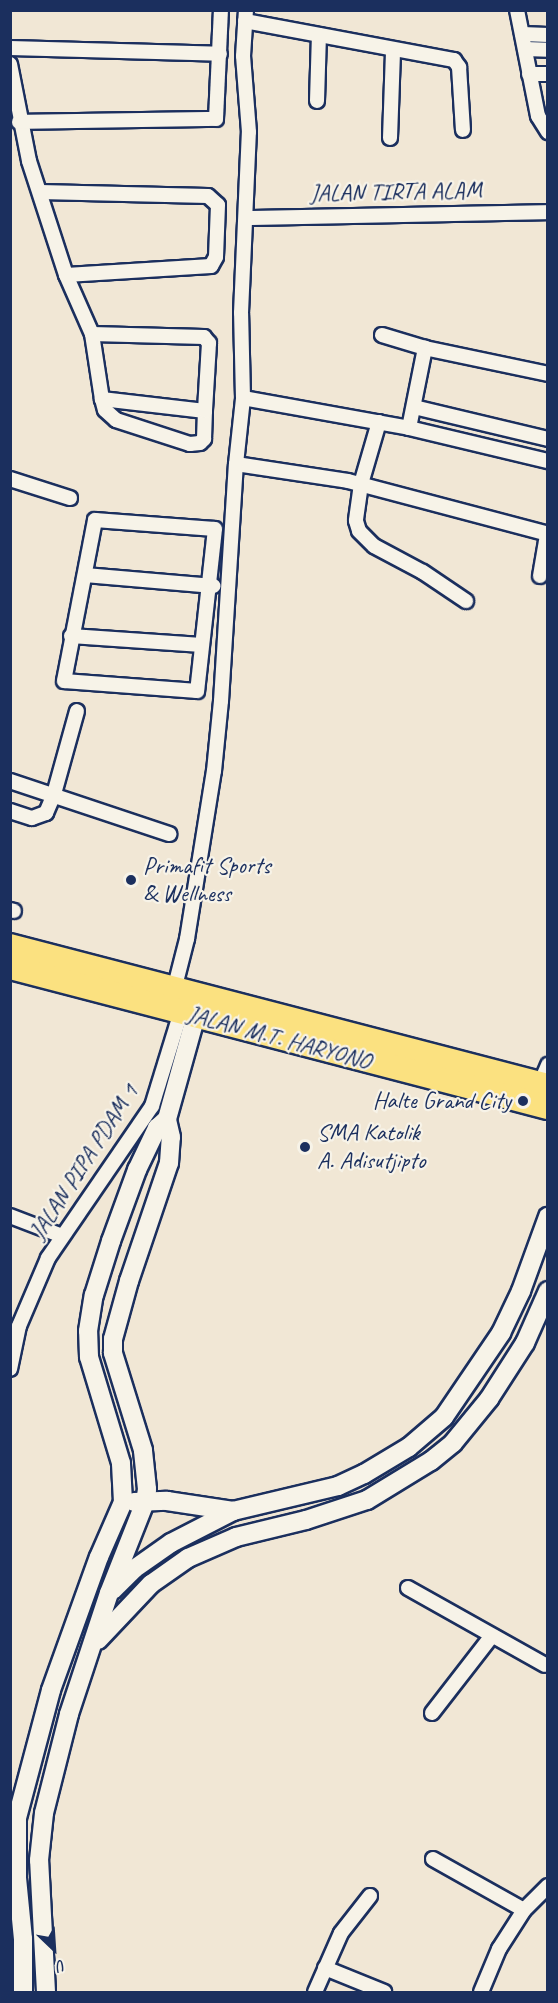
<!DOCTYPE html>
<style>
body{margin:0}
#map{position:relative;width:558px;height:2003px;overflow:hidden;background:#f1e7d5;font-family:Caveat,sans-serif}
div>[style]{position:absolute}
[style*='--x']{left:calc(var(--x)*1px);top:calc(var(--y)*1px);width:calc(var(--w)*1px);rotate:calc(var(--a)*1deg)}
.roads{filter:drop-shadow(2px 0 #1b2f5e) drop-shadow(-2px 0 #1b2f5e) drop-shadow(0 2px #1b2f5e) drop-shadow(0 -2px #1b2f5e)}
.street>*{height:14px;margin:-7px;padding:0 7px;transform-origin:7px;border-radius:7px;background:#f7f3e8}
.secondary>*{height:18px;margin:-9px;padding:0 9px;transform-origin:9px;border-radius:9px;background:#f7f3e8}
.highway>*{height:24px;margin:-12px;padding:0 12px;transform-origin:12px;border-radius:12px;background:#fbe180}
.dots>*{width:16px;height:16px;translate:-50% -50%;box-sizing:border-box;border:3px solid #f7f3e8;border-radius:50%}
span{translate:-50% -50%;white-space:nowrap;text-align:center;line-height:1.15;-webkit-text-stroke:4.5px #f7f3e8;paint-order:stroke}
.street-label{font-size:24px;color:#1b2f5e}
.poi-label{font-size:24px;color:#1b2f5e}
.left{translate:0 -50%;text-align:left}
.right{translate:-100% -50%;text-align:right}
.frame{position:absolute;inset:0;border:12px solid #1b2f5e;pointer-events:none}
.north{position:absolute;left:24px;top:1919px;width:60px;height:60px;-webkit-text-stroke:4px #f7f3e8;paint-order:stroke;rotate:155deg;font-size:16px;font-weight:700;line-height:24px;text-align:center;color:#1b2f5e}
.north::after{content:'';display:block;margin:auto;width:21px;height:27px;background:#1b2f5e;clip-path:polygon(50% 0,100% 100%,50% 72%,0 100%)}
</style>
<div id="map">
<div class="roads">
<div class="street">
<i style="--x:517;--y:10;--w:108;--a:78.8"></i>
<i style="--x:538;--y:116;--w:19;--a:58"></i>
<i style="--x:245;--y:21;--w:213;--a:10.6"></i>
<i style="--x:454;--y:60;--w:9;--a:54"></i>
<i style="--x:459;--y:67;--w:63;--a:86.4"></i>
<i style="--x:522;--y:34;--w:26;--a:2"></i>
<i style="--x:10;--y:48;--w:210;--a:1.6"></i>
<i style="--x:525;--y:49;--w:23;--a:2"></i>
<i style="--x:10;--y:64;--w:99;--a:78.9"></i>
<i style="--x:29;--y:161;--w:120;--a:72"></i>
<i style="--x:66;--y:275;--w:64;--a:66.2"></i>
<i style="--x:92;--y:334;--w:66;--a:81.3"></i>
<i style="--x:102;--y:399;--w:11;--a:75"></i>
<i style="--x:105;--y:410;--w:15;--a:42"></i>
<i style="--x:116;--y:420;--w:78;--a:18"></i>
<i style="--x:190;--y:444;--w:10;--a:-6"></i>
<i style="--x:200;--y:443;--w:6;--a:-45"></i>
<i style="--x:204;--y:439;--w:28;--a:-88"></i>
<i style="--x:205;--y:411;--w:104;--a:-173.4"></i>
<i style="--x:529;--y:74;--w:19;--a:0"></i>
<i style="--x:317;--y:101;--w:66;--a:-88.3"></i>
<i style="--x:19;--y:122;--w:197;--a:-0.9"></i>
<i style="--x:216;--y:119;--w:109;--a:-87.4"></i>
<i style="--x:390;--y:138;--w:88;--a:-88"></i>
<i style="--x:40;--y:192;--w:168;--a:1.4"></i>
<i style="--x:208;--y:196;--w:13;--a:42"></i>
<i style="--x:218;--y:205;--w:52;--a:92.2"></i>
<i style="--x:216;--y:257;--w:10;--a:119"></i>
<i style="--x:211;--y:266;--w:145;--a:176.4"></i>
<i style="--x:246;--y:218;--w:302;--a:-1.1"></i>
<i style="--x:92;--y:334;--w:112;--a:1.5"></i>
<i style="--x:204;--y:337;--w:8;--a:50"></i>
<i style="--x:209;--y:343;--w:68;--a:93.4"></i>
<i style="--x:382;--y:335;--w:45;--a:16.8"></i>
<i style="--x:243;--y:398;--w:169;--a:10.2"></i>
<i style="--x:409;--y:428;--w:143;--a:13.4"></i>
<i style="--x:414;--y:407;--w:138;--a:13.4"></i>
<i style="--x:379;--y:422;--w:65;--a:106.2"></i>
<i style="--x:361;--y:484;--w:37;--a:98"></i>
<i style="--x:356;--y:521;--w:10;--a:73"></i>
<i style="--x:359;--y:531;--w:21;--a:45"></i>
<i style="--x:374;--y:546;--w:55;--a:28"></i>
<i style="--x:423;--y:572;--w:52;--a:34"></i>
<i style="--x:409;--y:428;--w:82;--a:-78.7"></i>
<i style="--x:425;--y:348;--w:126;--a:11.9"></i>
<i style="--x:236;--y:464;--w:113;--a:8.6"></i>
<i style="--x:348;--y:481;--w:207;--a:14.8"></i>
<i style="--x:10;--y:479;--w:63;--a:17.6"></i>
<i style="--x:95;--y:520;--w:120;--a:4.3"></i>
<i style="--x:215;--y:529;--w:163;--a:96.3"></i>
<i style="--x:197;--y:691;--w:133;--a:-175.7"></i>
<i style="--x:64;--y:681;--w:164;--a:-79.1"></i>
<i style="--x:85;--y:575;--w:129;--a:4.9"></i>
<i style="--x:540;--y:576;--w:42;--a:-80.3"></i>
<i style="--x:71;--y:636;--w:131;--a:3.9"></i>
<i style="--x:10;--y:781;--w:168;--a:18.4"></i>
<i style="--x:10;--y:811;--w:23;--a:18"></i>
<i style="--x:32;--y:818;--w:15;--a:-20"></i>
<i style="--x:46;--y:813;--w:21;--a:-67"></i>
<i style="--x:54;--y:794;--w:86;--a:-74.5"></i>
<i style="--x:10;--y:910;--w:4;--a:14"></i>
<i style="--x:174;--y:990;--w:53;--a:-75.7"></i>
<i style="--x:187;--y:939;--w:170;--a:-80.9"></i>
<i style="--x:214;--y:771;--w:70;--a:-84.3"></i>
<i style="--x:221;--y:701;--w:237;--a:-86.4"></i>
<i style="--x:236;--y:464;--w:66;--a:-83.9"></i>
<i style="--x:243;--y:398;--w:85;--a:-91.3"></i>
<i style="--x:241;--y:313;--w:181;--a:-87.5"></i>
<i style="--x:249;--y:132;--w:76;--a:-94.5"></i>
<i style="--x:243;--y:56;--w:46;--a:-86.3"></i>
<i style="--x:540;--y:1084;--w:21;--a:-67"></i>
<i style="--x:10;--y:1216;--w:56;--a:21"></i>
<i style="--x:10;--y:1369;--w:44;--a:-78.2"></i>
<i style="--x:19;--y:1326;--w:74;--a:-66.9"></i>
<i style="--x:48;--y:1258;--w:184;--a:-55.6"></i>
<i style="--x:152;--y:1106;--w:98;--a:-72.9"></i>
<i style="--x:408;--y:1588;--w:157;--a:29.3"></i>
<i style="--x:432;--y:1713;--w:96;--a:-52.2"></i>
<i style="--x:433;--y:1859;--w:104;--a:29.3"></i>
<i style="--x:325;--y:1968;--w:64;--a:22.1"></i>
<i style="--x:315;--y:1992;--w:64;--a:-66.2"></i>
<i style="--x:341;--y:1933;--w:47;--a:-51.9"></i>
<i style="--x:481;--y:1992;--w:47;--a:-67.3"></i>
<i style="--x:499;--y:1949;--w:46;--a:-57.3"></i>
<i style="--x:524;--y:1910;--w:34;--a:-45"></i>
</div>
<div class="secondary">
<i style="--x:134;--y:1502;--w:33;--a:-2"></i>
<i style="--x:167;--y:1501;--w:67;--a:8.6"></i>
<i style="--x:233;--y:1511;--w:108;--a:-13.4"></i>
<i style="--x:338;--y:1486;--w:29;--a:-25"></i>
<i style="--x:364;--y:1474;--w:52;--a:-31"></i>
<i style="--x:409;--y:1447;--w:46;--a:-40.6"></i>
<i style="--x:444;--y:1417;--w:102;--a:-55.8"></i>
<i style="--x:501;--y:1333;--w:47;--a:-64.5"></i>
<i style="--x:521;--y:1291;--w:79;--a:-70"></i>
<i style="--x:113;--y:1590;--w:30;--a:-45"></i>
<i style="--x:134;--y:1569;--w:45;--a:-35.1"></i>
<i style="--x:171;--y:1543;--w:70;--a:-27.3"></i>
<i style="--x:98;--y:1640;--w:77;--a:-46.6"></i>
<i style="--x:151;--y:1584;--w:45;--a:-35.1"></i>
<i style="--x:188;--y:1558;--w:52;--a:-23.6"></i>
<i style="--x:236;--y:1537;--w:72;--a:-13.7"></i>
<i style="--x:306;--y:1520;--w:64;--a:-18.2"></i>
<i style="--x:367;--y:1500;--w:75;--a:-31.4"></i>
<i style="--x:431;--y:1461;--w:28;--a:-39"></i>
<i style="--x:453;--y:1443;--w:57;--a:-50.7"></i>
<i style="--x:489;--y:1399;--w:67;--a:-57.3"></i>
<i style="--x:525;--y:1343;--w:57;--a:-66.1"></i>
<i style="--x:23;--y:1992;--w:53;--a:-90"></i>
<i style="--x:23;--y:1939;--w:61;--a:-95.6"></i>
<i style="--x:17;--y:1878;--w:60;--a:-90"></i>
<i style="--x:17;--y:1818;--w:132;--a:-75.1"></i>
<i style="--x:51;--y:1690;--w:141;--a:-70.2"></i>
<i style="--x:99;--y:1557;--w:60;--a:-66.4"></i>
<i style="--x:123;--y:1502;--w:39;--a:-93"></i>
<i style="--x:121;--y:1463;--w:111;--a:-106.8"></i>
<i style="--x:89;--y:1357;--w:26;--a:-92"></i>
<i style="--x:88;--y:1331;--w:36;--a:-81"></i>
<i style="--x:94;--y:1295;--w:57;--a:-72.5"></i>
<i style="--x:111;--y:1241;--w:76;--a:-69.9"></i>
<i style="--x:137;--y:1170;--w:47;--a:-64.5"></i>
<i style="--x:157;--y:1128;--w:13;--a:-42"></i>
<i style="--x:46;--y:1992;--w:132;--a:-93"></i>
<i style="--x:39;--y:1860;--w:47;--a:-83.9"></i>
<i style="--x:44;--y:1813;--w:102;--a:-75.8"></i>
<i style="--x:69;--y:1714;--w:127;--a:-71.7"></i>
<i style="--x:109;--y:1593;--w:98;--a:-68.4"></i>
<i style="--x:145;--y:1502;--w:13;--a:-81"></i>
<i style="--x:147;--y:1489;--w:39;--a:-96"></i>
<i style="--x:143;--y:1450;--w:102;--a:-107.2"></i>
<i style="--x:113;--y:1353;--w:14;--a:-90"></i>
<i style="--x:113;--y:1339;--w:60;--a:-74.6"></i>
<i style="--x:129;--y:1281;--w:125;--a:-71.3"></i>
<i style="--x:169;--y:1163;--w:26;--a:-86"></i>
<i style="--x:171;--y:1137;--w:18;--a:-103"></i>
<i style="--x:167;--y:1119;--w:108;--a:-74.4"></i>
</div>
<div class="highway">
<i style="--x:10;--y:946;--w:556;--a:14.59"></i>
<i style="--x:10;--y:967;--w:556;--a:14.59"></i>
</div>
</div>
<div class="dots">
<i style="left:131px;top:880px;background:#1b2f5e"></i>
<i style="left:523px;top:1101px;background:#1b2f5e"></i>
<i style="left:305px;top:1147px;background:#1b2f5e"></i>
</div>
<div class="street-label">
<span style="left:396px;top:192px;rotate:-1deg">JALAN TIRTA ALAM</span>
<span style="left:279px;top:1038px;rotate:15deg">JALAN M.T. HARYONO</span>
<span style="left:84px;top:1162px;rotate:-57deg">JALAN PIPA PDAM 1</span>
</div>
<div class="poi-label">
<span class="left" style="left:143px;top:880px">Primafit Sports<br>&amp; Wellness</span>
<span class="right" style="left:511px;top:1101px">Halte Grand City</span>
<span class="left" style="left:317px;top:1147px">SMA Katolik<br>A. Adisutjipto</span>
</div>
<div class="frame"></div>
<div class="north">U</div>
</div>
